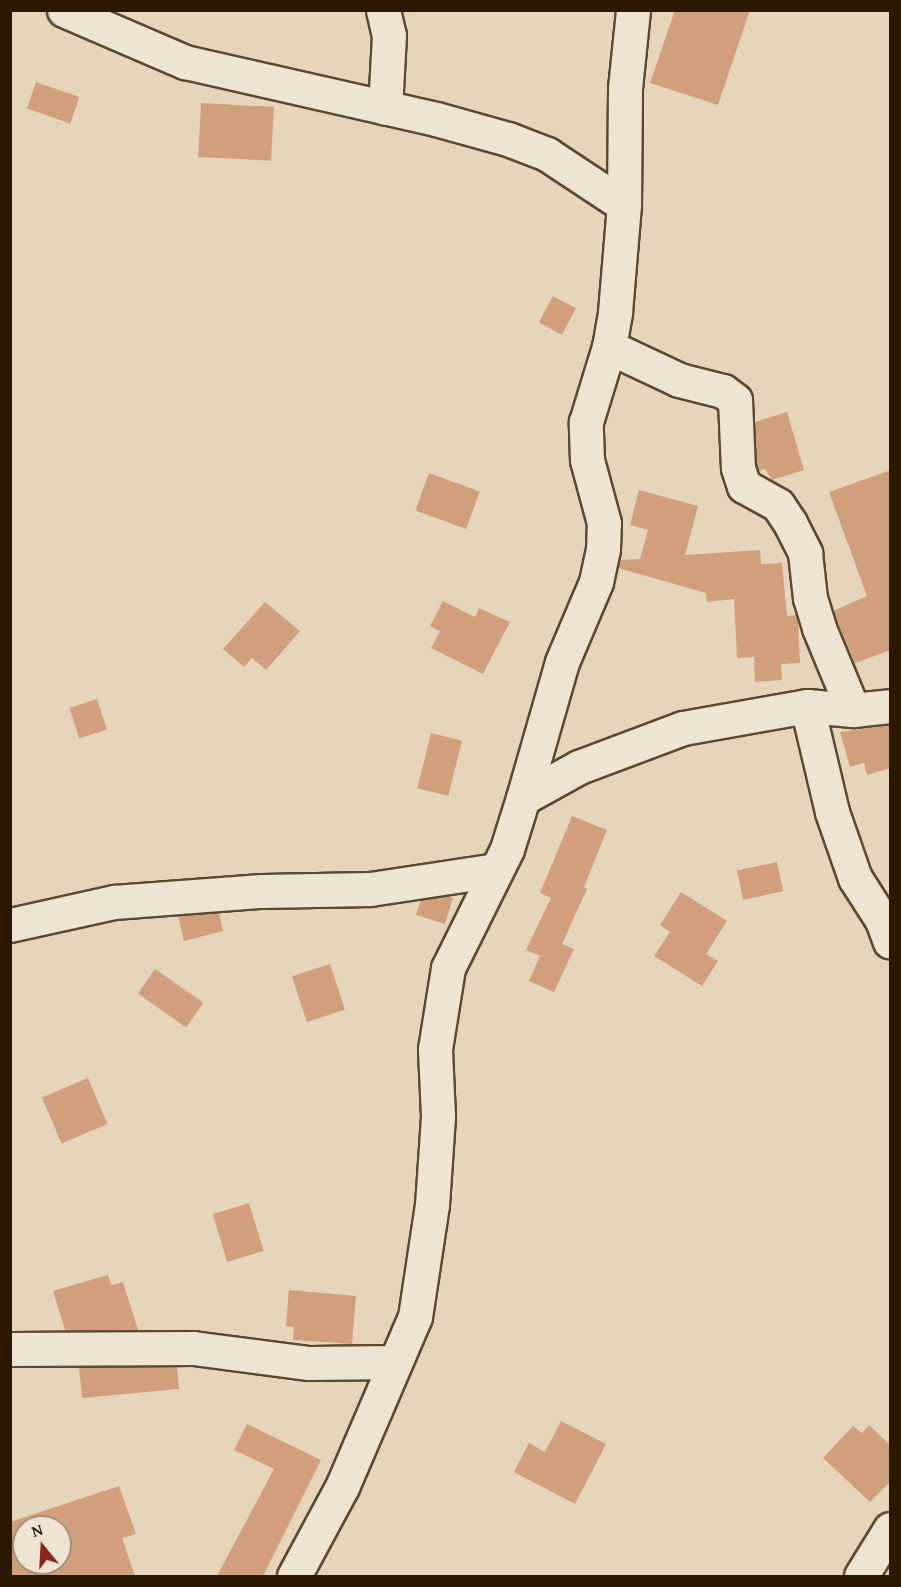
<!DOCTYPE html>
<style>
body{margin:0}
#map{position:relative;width:901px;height:1587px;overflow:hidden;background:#e5d6bb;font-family:"Gentium Book Plus",serif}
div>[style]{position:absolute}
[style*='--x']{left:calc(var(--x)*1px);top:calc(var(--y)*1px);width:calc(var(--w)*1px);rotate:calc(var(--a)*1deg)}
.building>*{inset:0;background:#d29f7c;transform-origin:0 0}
.roads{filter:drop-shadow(2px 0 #5a482f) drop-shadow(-2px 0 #5a482f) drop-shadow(0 2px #5a482f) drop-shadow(0 -2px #5a482f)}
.minor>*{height:33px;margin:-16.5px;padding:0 16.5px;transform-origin:16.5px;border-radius:16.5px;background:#eee4d3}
span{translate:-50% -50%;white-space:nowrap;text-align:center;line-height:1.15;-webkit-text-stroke:4.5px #eee4d3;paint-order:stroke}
.frame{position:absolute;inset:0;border:12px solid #2b1800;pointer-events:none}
.north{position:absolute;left:12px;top:1515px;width:60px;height:60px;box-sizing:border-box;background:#eee4d3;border:2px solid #a0927f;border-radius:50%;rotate:342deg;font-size:16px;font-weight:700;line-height:24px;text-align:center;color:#2b1800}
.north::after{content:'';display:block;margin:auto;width:21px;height:27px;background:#8f2418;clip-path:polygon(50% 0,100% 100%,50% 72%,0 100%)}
</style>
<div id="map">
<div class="building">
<i style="clip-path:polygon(675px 10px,750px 10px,718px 105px,650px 83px)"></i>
<i style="left:36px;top:82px;width:46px;height:28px;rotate:19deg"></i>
<i style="left:201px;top:103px;width:73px;height:54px;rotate:3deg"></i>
<i style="left:553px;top:296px;width:26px;height:30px;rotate:28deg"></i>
<i style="clip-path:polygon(787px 412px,804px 470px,772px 480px,765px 469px,759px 471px,757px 465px,755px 422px)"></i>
<i style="clip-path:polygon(891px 470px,891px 650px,855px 663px,833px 611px,867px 596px,829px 492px)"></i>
<i style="left:429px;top:473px;width:54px;height:40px;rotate:20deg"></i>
<i style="clip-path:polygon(639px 490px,698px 506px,685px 555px,760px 550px,761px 564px,782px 563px,787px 616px,796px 615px,798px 622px,800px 663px,781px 664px,782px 680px,755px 682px,754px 657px,737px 658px,734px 599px,707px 602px,706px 593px,618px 568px,620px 560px,640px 559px,648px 530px,630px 525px)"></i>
<i style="clip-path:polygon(443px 601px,475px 617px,479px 608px,510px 622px,483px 674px,431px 648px,440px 631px,430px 626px)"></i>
<i style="clip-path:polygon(265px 602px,300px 631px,266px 670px,252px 658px,244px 667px,223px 649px)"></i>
<i style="left:97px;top:699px;width:32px;height:29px;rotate:72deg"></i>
<i style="clip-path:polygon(891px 725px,891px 768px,867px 775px,864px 763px,850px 767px,840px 732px)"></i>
<i style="left:431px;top:733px;width:32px;height:57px;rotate:14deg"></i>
<i style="clip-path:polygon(572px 816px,607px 830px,584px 887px,587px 889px,562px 944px,574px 949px,554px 992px,529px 981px,540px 956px,526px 950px,551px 898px,540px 893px)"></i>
<i style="left:777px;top:862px;width:30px;height:41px;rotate:78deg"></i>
<i style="clip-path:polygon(681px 892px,727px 921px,706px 954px,718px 961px,702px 986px,654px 956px,670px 932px,660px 925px)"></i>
<i style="clip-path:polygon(447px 896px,453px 898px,445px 924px,416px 915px,421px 900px)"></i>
<i style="clip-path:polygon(219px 913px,223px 931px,184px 941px,178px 916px)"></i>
<i style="left:330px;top:964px;width:48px;height:40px;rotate:72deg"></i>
<i style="left:155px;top:969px;width:59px;height:30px;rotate:35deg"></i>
<i style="left:88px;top:1078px;width:50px;height:50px;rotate:67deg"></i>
<i style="left:249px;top:1203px;width:50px;height:38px;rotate:73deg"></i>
<i style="clip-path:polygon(108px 1275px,111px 1285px,123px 1282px,138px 1330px,65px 1330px,53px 1291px)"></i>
<i style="clip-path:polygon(289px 1290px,356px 1296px,352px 1344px,293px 1340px,294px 1327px,286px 1326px)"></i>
<i style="clip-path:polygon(79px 1367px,177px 1367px,179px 1389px,82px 1398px)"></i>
<i style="clip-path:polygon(561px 1421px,606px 1444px,575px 1504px,514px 1472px,529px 1443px,545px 1452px)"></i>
<i style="clip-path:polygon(247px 1424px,321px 1460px,263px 1576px,217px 1576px,274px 1469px,234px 1450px)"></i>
<i style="clip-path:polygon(869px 1425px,891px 1446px,891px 1481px,870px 1502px,823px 1458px,853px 1426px,862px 1433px)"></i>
<i style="clip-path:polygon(evenodd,119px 1486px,136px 1534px,122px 1538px,135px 1576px,10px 1576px,10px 1522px,119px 1486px,24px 1527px,60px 1527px,60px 1563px,24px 1563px,24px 1527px)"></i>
</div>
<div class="roads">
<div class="minor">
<i style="--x:64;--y:10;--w:132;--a:23.3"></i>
<i style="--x:185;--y:62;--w:257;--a:12.8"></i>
<i style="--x:436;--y:119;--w:75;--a:15.5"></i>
<i style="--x:508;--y:139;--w:42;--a:21"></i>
<i style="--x:547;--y:154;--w:92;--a:33.5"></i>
<i style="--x:383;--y:10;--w:26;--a:77"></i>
<i style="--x:389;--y:35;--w:73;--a:93.1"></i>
<i style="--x:609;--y:347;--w:77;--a:25.2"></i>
<i style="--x:679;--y:380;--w:45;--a:14"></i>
<i style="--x:723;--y:391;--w:15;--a:37"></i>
<i style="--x:735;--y:400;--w:68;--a:87.5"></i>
<i style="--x:738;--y:468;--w:19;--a:72"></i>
<i style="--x:744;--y:486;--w:39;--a:29"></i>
<i style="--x:778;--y:505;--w:22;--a:56"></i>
<i style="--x:790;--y:523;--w:34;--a:63"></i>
<i style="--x:805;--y:553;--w:45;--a:83.7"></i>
<i style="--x:810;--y:598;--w:31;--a:73"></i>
<i style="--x:819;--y:628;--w:89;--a:67.5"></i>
<i style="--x:807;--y:706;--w:109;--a:76.7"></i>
<i style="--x:832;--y:812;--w:70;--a:70.8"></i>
<i style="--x:855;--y:878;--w:50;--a:57.3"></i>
<i style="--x:882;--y:920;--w:23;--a:70"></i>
<i style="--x:523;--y:798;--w:141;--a:-74"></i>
<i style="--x:562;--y:662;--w:87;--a:-67"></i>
<i style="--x:596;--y:582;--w:34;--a:-78"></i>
<i style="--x:603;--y:549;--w:26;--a:-88"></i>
<i style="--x:604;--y:523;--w:65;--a:-105.1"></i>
<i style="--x:587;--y:460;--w:38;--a:-92"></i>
<i style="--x:586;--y:422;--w:78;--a:-73"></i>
<i style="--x:609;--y:347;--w:36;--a:-80"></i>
<i style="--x:615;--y:312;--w:107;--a:-85.2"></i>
<i style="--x:624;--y:205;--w:117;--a:-89.5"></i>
<i style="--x:625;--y:88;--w:78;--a:-84.1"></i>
<i style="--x:10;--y:925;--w:107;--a:-12.5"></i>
<i style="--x:114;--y:902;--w:148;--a:-4.3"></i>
<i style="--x:262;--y:891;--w:108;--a:-1.1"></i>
<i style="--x:370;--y:889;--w:126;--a:-8.6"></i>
<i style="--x:10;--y:1349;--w:183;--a:-0.3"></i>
<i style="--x:193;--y:1348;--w:117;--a:7.4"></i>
<i style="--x:309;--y:1363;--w:86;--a:-0.7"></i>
<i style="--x:294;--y:1576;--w:101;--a:-61.7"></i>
<i style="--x:342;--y:1487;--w:185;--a:-66.8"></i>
<i style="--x:415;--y:1317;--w:113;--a:-81.4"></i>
<i style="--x:432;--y:1205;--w:89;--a:-86.1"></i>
<i style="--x:438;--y:1116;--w:67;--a:-92.6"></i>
<i style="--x:435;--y:1049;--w:82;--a:-80.9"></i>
<i style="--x:448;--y:968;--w:133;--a:-63.6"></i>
<i style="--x:507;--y:849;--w:53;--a:-72.6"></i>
<i style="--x:523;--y:798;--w:64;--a:-29"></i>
<i style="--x:579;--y:767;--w:111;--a:-20.6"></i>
<i style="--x:683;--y:728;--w:126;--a:-10.1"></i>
<i style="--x:807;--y:706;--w:46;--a:5"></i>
<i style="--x:853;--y:710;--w:37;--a:-6"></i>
<i style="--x:861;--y:1576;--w:55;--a:-58.3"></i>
</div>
</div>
<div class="frame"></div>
<div class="north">N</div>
</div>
